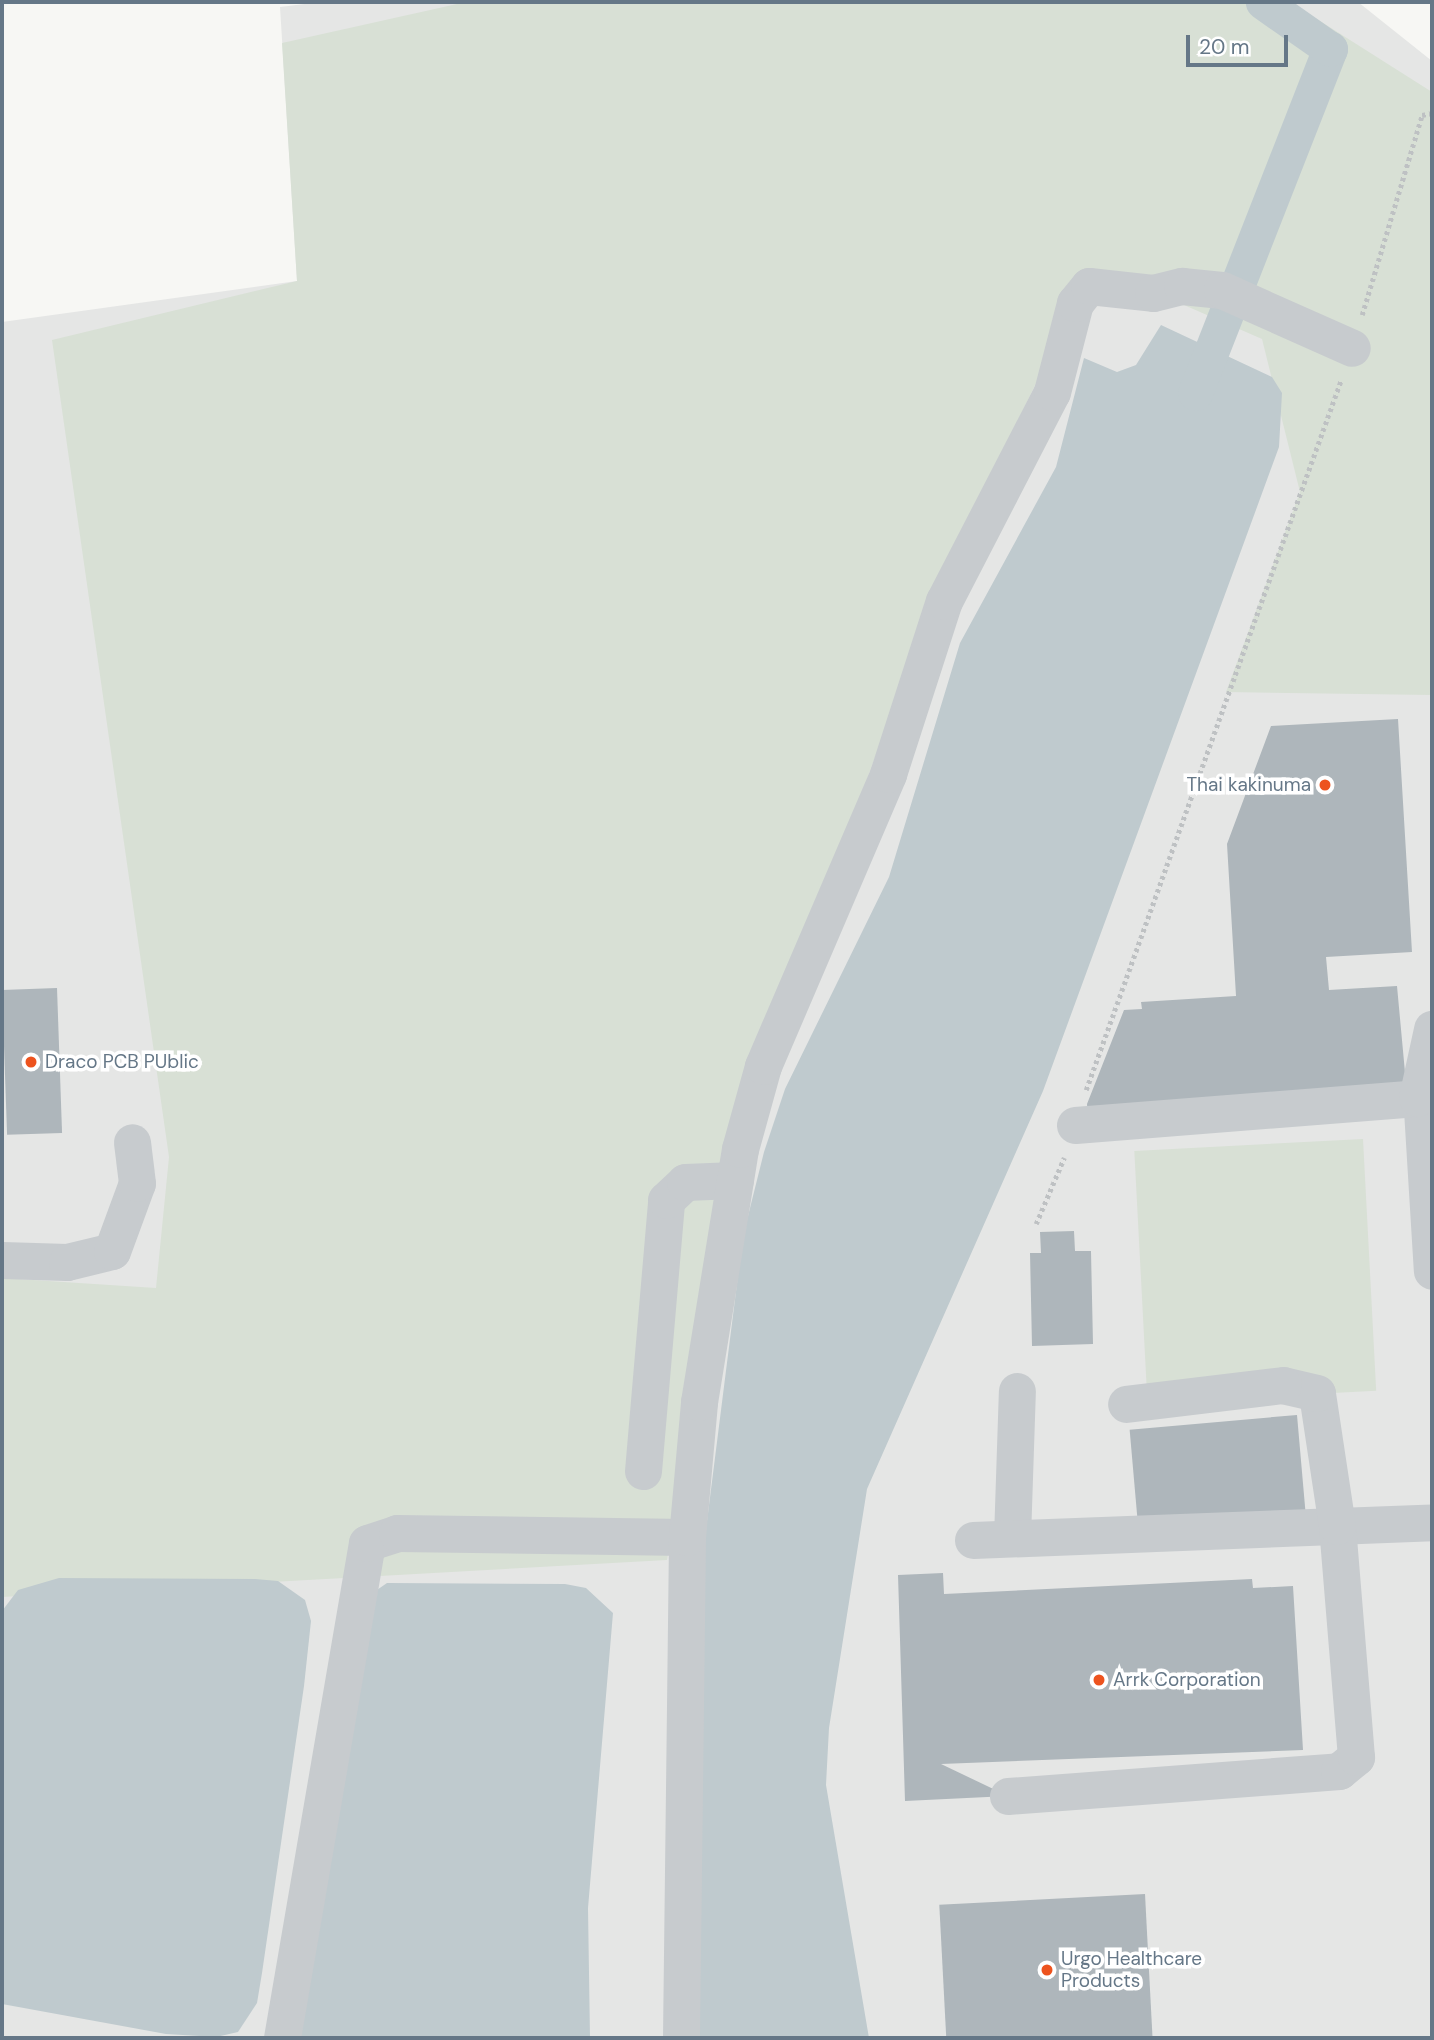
<!DOCTYPE html>
<style>
body{margin:0}
#map{position:relative;width:1434px;height:2040px;overflow:hidden;background:#f7f7f4;font-family:"DM Sans",sans-serif}
div>[style]{position:absolute}
[style*='--x']{left:calc(var(--x)*1px);top:calc(var(--y)*1px);width:calc(var(--w)*1px);rotate:calc(var(--a)*1deg)}
.built>*{inset:0;background:#e5e6e5}
.green>*{inset:0;background:#d8e0d5;transform-origin:0 0}
.water>*{inset:0;background:#bfcace}
.canal>*{height:35px;margin:-17.5px;padding:0 17.5px;transform-origin:17.5px;border-radius:17.5px;background:#bfcace}
.building>*{inset:0;background:#aeb6bb;transform-origin:0 0}
.path>*{height:4.5px;margin-top:-2.25px;transform-origin:0;background:repeating-linear-gradient(90deg,#bec1c3 0 3.5px,transparent 0 7px)}
.minor>*{height:37px;margin:-18.5px;padding:0 18.5px;transform-origin:18.5px;border-radius:18.5px;background:#c7cbce}
.dots>*{width:19px;height:19px;translate:-50% -50%;box-sizing:border-box;border:4px solid #fff;border-radius:50%}
span{translate:-50% -50%;white-space:nowrap;text-align:center;line-height:1.15;-webkit-text-stroke:7px #fff;paint-order:stroke}
.poi-label{font-size:19px;color:#657787}
.right{translate:-100% -50%;text-align:right}
.left{translate:0 -50%;text-align:left}
.frame{position:absolute;inset:0;border:4px solid #657787;pointer-events:none}
.scale{position:absolute;left:1186px;top:35px;width:102px;height:32px;box-sizing:border-box;border:4px solid #657787;border-top:0;padding-left:9px;font-size:21px;line-height:24px;white-space:nowrap;color:#657787;-webkit-text-stroke:5px #fff;paint-order:stroke}
</style>
<div id="map">
<div class="built">
<i style="clip-path:polygon(321px 2px,1358px 2px,1432px 61px,1432px 2038px,2px 2038px,2px 322px,297px 281px,280px 7px)"></i>
</div>
<div class="green">
<i style="clip-path:polygon(466px 2px,1290px 2px,1432px 92px,1432px 695px,1226px 692px,1300px 492px,1262px 339px,1145px 288px,1073px 307px,938px 585px,741px 1124px,667px 1560px,2px 1597px,2px 1278px,156px 1288px,169px 1157px,52px 340px,297px 281px,282px 43px)"></i>
<i style="left:1363px;top:1139px;width:252px;height:229px;rotate:87deg"></i>
</div>
<div class="water">
<i style="clip-path:polygon(1161px 325px,1272px 377px,1282px 393px,1279px 447px,1043px 1091px,867px 1489px,829px 1728px,826px 1785px,869px 2038px,700px 2038px,693px 1632px,743px 1236px,764px 1152px,785px 1089px,889px 877px,960px 643px,1056px 467px,1084px 358px,1117px 372px,1136px 365px)"></i>
<i style="clip-path:polygon(59px 1578px,255px 1579px,278px 1581px,305px 1600px,311px 1621px,304px 1686px,262px 1973px,257px 2003px,238px 2032px,216px 2037px,166px 2034px,2px 2004px,2px 1611px,18px 1590px)"></i>
<i style="clip-path:polygon(387px 1583px,565px 1584px,586px 1588px,613px 1613px,588px 1908px,590px 2038px,298px 2038px,374px 1592px)"></i>
</div>
<div class="canal">
<i style="--x:1195;--y:393;--w:370;--a:-68.6"></i>
<i style="--x:1330;--y:49;--w:82;--a:-145"></i>
</div>
<div class="building">
<i style="clip-path:polygon(1398px 719px,1412px 952px,1326px 957px,1329px 990px,1397px 986px,1407px 1094px,1088px 1120px,1087px 1104px,1124px 1010px,1142px 1009px,1141px 1002px,1236px 996px,1227px 844px,1271px 726px)"></i>
<i style="left:57px;top:988px;width:145px;height:55px;rotate:88deg"></i>
<i style="clip-path:polygon(1074px 1231px,1075px 1251px,1091px 1251px,1093px 1344px,1032px 1346px,1030px 1253px,1041px 1253px,1040px 1232px)"></i>
<i style="left:1297px;top:1415px;width:108px;height:168px;rotate:85deg"></i>
<i style="clip-path:polygon(943px 1573px,944px 1594px,1252px 1579px,1253px 1588px,1293px 1586px,1303px 1750px,941px 1764px,1008px 1796px,905px 1801px,898px 1575px)"></i>
<i style="left:1145px;top:1894px;width:144px;height:206px;rotate:87deg"></i>
</div>
<div class="path">
<i style="--x:1362;--y:315;--w:209;--a:-73.3"></i>
<i style="--x:1422;--y:115;--w:10;--a:-11"></i>
<i style="--x:1086;--y:1090;--w:754;--a:-70.24"></i>
<i style="--x:1036;--y:1224;--w:72;--a:-67"></i>
</div>
<div class="minor">
<i style="--x:1421;--y:1093;--w:178;--a:86.5"></i>
<i style="--x:1075;--y:1125;--w:343;--a:-4.5"></i>
<i style="--x:1417;--y:1098;--w:71;--a:-77.7"></i>
<i style="--x:2;--y:1260;--w:65;--a:1.8"></i>
<i style="--x:67;--y:1262;--w:46;--a:-13.7"></i>
<i style="--x:112;--y:1251;--w:72;--a:-69.8"></i>
<i style="--x:137;--y:1183;--w:41;--a:-97"></i>
<i style="--x:643;--y:1471;--w:272;--a:-85.1"></i>
<i style="--x:666;--y:1200;--w:26;--a:-43"></i>
<i style="--x:685;--y:1182;--w:50;--a:-2.3"></i>
<i style="--x:1012;--y:1538;--w:147;--a:-88.1"></i>
<i style="--x:973;--y:1540;--w:459;--a:-2.2"></i>
<i style="--x:1008;--y:1796;--w:332;--a:-4.3"></i>
<i style="--x:1339;--y:1771;--w:22;--a:-39"></i>
<i style="--x:1356;--y:1757;--w:232;--a:-94.7"></i>
<i style="--x:1337;--y:1526;--w:134;--a:-98.6"></i>
<i style="--x:1317;--y:1393;--w:35;--a:-167"></i>
<i style="--x:1283;--y:1385;--w:158;--a:173.1"></i>
<i style="--x:282;--y:2038;--w:502;--a:-80.26"></i>
<i style="--x:367;--y:1543;--w:32;--a:-18"></i>
<i style="--x:397;--y:1533;--w:290;--a:0.8"></i>
<i style="--x:681;--y:2038;--w:501;--a:-89.31"></i>
<i style="--x:687;--y:1537;--w:136;--a:-84.9"></i>
<i style="--x:699;--y:1402;--w:256;--a:-80.8"></i>
<i style="--x:740;--y:1149;--w:86;--a:-74.5"></i>
<i style="--x:763;--y:1066;--w:318;--a:-66.8"></i>
<i style="--x:888;--y:774;--w:182;--a:-72.1"></i>
<i style="--x:944;--y:601;--w:235;--a:-62.7"></i>
<i style="--x:1052;--y:392;--w:92;--a:-75.5"></i>
<i style="--x:1075;--y:303;--w:22;--a:-51"></i>
<i style="--x:1089;--y:286;--w:64;--a:6.2"></i>
<i style="--x:1153;--y:293;--w:30;--a:-14"></i>
<i style="--x:1182;--y:286;--w:40;--a:5.7"></i>
<i style="--x:1222;--y:290;--w:142;--a:24"></i>
</div>
<div class="dots">
<i style="left:1325px;top:785px;background:#ed531e"></i>
<i style="left:31px;top:1062px;background:#ed531e"></i>
<i style="left:1099px;top:1680px;background:#ed531e"></i>
<i style="left:1047px;top:1970px;background:#ed531e"></i>
</div>
<div class="poi-label">
<span class="right" style="left:1311px;top:785px">Thai kakinuma</span>
<span class="left" style="left:45px;top:1062px">Draco PCB PUblic</span>
<span class="left" style="left:1113px;top:1680px">Arrk Corporation</span>
<span class="left" style="left:1061px;top:1970px">Urgo Healthcare<br>Products</span>
</div>
<div class="frame"></div>
<div class="scale">20 m</div>
</div>
